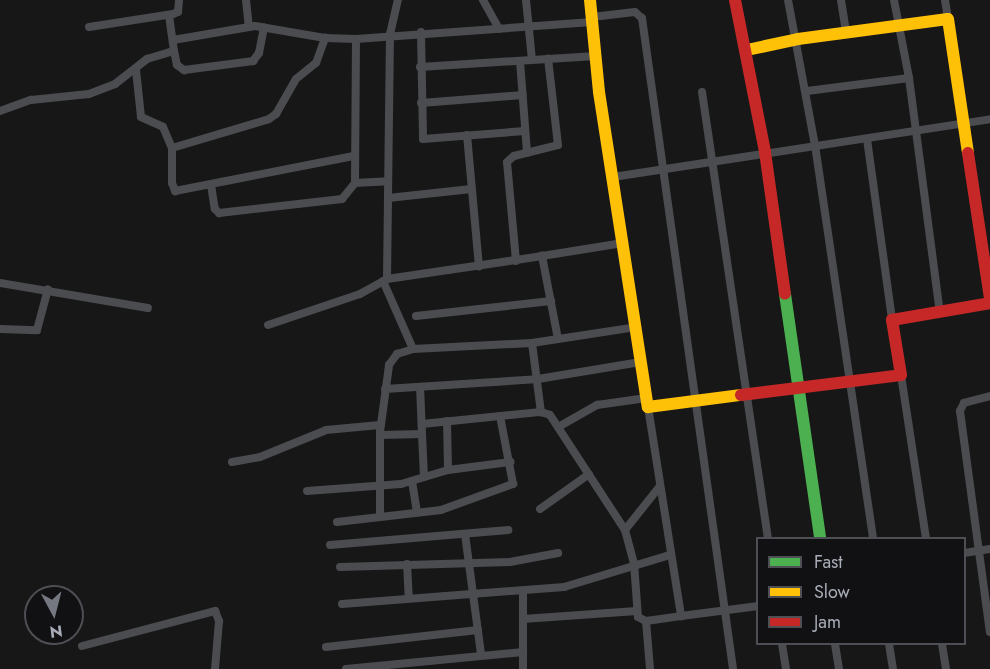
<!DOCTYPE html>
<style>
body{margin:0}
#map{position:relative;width:990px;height:669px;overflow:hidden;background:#171717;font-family:Jost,sans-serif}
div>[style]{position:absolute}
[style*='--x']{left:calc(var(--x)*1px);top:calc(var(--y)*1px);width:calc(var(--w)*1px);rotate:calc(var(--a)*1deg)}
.street>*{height:8px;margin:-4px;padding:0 4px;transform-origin:4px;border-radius:4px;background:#4b4c50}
.fast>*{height:12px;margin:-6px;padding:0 6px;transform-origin:6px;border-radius:6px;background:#4caf50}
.slow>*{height:12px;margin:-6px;padding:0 6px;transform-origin:6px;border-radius:6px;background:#ffc107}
.jam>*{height:12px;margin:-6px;padding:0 6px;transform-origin:6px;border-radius:6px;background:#c62828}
span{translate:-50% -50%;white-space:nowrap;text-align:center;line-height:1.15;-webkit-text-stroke:4.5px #111113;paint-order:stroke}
.legend{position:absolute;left:756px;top:537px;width:210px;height:108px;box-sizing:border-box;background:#111113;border:2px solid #4d4f55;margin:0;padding:8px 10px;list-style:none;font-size:18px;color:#a8adb8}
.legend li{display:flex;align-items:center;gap:12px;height:30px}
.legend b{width:30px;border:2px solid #4d4f55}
.north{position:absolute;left:24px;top:585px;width:60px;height:60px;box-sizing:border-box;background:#111113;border:2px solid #4d4f55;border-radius:50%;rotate:173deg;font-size:16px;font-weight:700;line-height:24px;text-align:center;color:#a8adb8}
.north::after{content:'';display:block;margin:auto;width:21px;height:27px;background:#757880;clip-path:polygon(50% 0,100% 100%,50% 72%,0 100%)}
</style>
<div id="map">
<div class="street">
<i style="--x:246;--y:0;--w:27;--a:84"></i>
<i style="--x:483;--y:0;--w:33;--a:61"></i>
<i style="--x:526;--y:0;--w:60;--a:84.3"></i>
<i style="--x:788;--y:0;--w:147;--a:79.5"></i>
<i style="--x:815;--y:145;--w:397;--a:81.6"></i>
<i style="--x:841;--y:0;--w:33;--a:81"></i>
<i style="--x:894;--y:0;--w:79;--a:79.1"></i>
<i style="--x:909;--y:78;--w:236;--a:82.5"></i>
<i style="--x:945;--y:0;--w:19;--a:81"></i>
<i style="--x:592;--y:17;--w:43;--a:-6.6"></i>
<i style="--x:635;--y:12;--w:9;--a:41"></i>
<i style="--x:642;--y:18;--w:657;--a:82.04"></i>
<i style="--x:89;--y:27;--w:85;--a:-8.8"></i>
<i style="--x:173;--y:14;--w:5;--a:-22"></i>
<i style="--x:178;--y:12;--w:12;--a:-85"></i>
<i style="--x:421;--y:32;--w:107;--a:88.9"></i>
<i style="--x:423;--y:139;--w:102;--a:-4.5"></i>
<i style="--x:356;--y:39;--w:144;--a:90.4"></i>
<i style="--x:355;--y:183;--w:33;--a:-3"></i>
<i style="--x:173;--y:40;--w:83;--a:-9.7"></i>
<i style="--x:255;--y:26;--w:71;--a:9.7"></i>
<i style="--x:325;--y:38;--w:31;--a:2"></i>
<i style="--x:356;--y:39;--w:237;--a:-4.1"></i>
<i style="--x:174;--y:51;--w:14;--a:78"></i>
<i style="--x:177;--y:65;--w:9;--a:36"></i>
<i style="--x:184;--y:70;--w:70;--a:-7.4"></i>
<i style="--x:253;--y:61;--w:10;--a:-53"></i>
<i style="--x:259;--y:53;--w:26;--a:-79"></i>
<i style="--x:520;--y:61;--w:92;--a:85.6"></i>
<i style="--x:420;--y:67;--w:176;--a:-3.6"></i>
<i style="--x:136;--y:70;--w:47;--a:83.9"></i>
<i style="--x:141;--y:117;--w:24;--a:24"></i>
<i style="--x:163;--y:127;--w:23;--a:67"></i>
<i style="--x:172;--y:148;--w:35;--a:90"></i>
<i style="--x:172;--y:183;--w:9;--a:69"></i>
<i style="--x:175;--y:191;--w:182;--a:-11.1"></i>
<i style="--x:807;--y:91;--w:103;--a:-7.3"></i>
<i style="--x:702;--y:92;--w:451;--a:81.6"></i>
<i style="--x:421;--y:103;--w:102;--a:-4.5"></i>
<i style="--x:0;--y:111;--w:33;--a:-20"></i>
<i style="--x:31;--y:100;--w:58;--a:-5.9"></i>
<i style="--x:89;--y:94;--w:28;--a:-21"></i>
<i style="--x:115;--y:84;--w:41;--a:-38"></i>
<i style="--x:147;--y:59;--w:28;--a:-17"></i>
<i style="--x:174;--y:51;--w:36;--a:-98"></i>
<i style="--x:467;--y:135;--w:132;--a:84.8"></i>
<i style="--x:867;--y:139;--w:183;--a:82.1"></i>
<i style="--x:172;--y:148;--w:101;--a:-16.6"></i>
<i style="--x:269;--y:119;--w:9;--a:-36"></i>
<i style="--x:276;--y:114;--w:40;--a:-60.3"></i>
<i style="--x:296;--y:79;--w:26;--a:-39"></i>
<i style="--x:316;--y:63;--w:27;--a:-70"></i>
<i style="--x:613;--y:177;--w:381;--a:-8.7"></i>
<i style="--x:211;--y:185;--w:24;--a:81"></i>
<i style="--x:215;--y:209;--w:6;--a:45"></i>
<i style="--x:219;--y:213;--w:124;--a:-6.5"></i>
<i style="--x:342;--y:199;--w:21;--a:-51"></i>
<i style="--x:388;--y:198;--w:84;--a:-6.1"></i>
<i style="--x:516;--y:261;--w:99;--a:-95.2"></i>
<i style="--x:507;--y:162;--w:9;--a:-41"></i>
<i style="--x:514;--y:156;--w:45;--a:-14"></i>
<i style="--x:558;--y:145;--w:87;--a:-96.6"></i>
<i style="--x:387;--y:279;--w:245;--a:-89.3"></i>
<i style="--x:390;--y:34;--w:35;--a:-77"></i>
<i style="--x:383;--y:281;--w:74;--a:66.2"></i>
<i style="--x:413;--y:349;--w:119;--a:-2.9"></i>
<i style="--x:532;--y:343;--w:105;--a:-8.7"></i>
<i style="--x:0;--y:283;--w:150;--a:9.6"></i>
<i style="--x:416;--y:316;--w:136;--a:-6.3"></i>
<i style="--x:268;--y:325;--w:97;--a:-18.6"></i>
<i style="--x:360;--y:294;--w:31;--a:-29"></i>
<i style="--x:387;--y:279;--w:157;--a:-8.4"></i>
<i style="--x:0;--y:329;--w:37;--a:2"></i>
<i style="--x:37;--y:330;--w:42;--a:-75"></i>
<i style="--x:558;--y:339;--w:85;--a:-100.9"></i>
<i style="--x:542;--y:256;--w:82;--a:-9.1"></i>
<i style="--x:532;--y:343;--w:70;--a:82.6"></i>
<i style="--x:901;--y:375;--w:165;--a:81.3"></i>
<i style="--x:385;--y:389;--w:153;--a:-3.7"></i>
<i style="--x:538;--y:379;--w:104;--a:-9.4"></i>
<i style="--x:990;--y:396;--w:27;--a:165"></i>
<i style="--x:964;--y:403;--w:9;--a:117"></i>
<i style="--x:960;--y:411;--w:223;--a:82.3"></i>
<i style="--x:648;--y:407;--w:212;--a:81"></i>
<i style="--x:681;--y:616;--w:78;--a:-7.4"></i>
<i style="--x:447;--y:421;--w:49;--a:88.8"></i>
<i style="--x:422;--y:424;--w:120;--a:-5.8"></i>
<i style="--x:541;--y:412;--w:9;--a:18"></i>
<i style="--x:550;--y:415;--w:137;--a:56.9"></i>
<i style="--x:625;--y:530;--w:34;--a:75"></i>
<i style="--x:634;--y:563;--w:54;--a:85.8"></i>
<i style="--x:638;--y:617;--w:9;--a:27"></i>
<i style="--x:646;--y:621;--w:35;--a:-8"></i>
<i style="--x:560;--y:426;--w:43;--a:-29.6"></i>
<i style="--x:597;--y:405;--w:50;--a:-8"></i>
<i style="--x:422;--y:434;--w:43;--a:87.3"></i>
<i style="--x:380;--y:435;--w:42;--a:-1.4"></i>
<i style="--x:422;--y:434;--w:47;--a:-92.4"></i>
<i style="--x:232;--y:462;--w:28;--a:-10"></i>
<i style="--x:260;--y:457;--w:71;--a:-22.2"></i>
<i style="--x:326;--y:430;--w:54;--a:-5.3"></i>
<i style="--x:412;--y:481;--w:32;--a:81"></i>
<i style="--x:307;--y:491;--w:94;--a:-4.3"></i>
<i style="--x:401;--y:484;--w:49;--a:-16.6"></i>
<i style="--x:448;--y:470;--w:63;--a:-7.4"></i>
<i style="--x:540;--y:509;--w:60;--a:-35.5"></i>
<i style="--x:380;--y:517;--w:85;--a:-90"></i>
<i style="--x:380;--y:432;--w:68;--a:-82.3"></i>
<i style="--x:389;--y:365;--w:14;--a:-54"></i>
<i style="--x:397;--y:354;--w:17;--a:-17"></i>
<i style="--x:337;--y:522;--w:105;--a:-6.6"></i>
<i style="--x:441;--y:510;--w:77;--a:-19.9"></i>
<i style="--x:513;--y:484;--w:69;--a:-100.8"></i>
<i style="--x:625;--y:530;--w:56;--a:-51.5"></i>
<i style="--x:465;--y:534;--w:121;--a:82.4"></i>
<i style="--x:330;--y:545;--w:179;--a:-4.8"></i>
<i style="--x:964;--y:553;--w:26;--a:-9"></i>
<i style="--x:407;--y:564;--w:34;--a:87"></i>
<i style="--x:340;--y:567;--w:170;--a:-1.7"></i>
<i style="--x:510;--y:562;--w:49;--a:-10.6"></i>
<i style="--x:523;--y:591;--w:78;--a:90"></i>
<i style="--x:342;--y:604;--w:223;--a:-4.4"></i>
<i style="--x:564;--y:587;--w:111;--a:-16.8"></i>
<i style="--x:523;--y:619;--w:114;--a:-4"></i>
<i style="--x:646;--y:621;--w:48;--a:85.2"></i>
<i style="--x:782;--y:644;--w:25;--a:81"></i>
<i style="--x:835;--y:644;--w:25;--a:81"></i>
<i style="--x:889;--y:644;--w:25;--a:81"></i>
<i style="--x:942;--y:644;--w:25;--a:81"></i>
<i style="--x:82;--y:646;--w:138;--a:-14.7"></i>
<i style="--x:215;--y:611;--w:11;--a:68"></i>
<i style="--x:219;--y:621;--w:48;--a:94.8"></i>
<i style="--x:326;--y:647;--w:153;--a:-6.4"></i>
<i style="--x:346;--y:669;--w:178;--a:-5.5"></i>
</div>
<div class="fast">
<i style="--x:785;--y:294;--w:246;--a:81.8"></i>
</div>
<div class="slow">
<i style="--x:590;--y:0;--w:92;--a:84.4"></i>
<i style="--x:599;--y:92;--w:319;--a:81.2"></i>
<i style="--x:648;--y:407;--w:94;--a:-7.4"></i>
<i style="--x:747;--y:50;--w:52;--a:-12.2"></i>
<i style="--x:798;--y:39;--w:151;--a:-7.6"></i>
<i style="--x:948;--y:19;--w:135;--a:81.5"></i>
</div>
<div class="jam">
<i style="--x:735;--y:0;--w:155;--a:78.8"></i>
<i style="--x:765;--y:152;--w:143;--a:82"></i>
<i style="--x:968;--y:153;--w:147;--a:81.4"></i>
<i style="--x:741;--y:395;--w:161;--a:-7.1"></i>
<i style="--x:901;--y:375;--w:56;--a:-99.3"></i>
<i style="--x:892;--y:320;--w:99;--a:-9.8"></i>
</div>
<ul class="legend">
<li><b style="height:8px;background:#4caf50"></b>Fast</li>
<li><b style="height:8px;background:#ffc107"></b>Slow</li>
<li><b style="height:8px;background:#c62828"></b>Jam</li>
</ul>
<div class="north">N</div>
</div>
